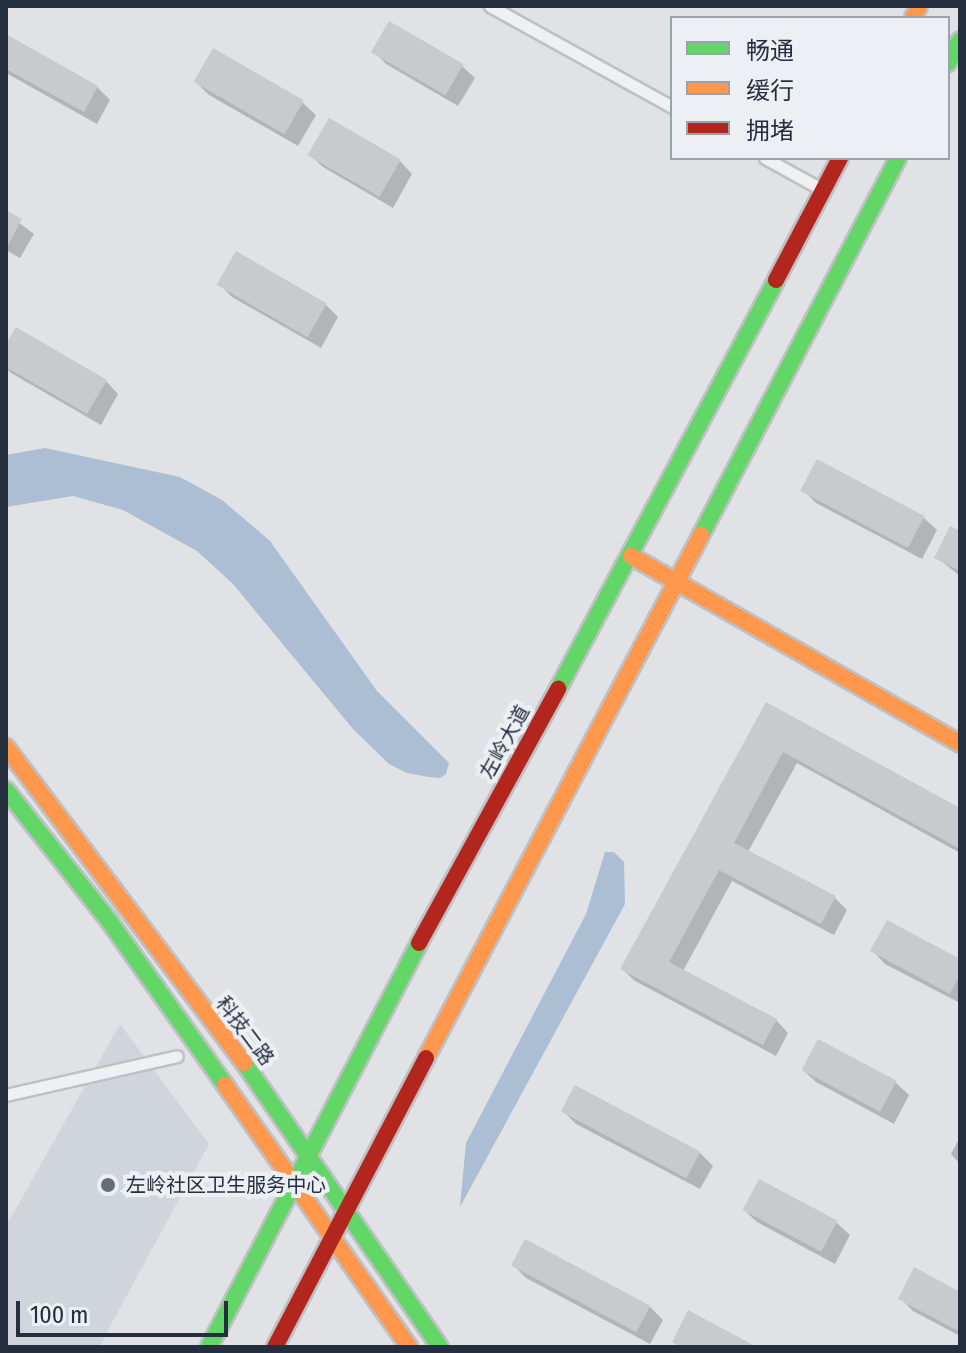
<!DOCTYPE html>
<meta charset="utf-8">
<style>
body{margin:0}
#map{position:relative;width:966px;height:1353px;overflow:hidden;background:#e0e2e5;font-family:"Fira Sans Condensed","Noto Sans SC",sans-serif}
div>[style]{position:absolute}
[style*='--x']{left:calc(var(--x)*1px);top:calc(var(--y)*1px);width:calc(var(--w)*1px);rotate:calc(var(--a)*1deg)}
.built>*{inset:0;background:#d0d5dc}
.water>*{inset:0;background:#abbed3}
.shadow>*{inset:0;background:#0003}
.building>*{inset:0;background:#c8cacd;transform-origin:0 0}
.roads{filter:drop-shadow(2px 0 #bec0c3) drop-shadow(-2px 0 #bec0c3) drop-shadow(0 2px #bec0c3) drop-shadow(0 -2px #bec0c3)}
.street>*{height:11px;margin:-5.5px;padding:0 5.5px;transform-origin:5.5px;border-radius:5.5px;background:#eef0f2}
.fast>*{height:16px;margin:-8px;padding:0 8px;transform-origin:8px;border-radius:8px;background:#63d668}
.slow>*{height:16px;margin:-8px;padding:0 8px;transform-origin:8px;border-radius:8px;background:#ff974d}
.jam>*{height:16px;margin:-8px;padding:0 8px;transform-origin:8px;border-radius:8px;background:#b3261e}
.dots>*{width:22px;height:22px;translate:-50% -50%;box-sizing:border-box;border:4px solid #ecf0f5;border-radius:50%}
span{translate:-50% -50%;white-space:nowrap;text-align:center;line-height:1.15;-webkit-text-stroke:8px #ecf0f5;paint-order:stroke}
.street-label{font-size:20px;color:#252e3f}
.poi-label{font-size:20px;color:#252e3f}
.left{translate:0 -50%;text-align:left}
.frame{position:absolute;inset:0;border:8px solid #252e3f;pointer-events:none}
.legend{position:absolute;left:670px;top:16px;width:280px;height:144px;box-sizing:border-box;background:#ecf0f5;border:2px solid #9ca2ac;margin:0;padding:10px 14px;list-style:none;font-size:24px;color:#252e3f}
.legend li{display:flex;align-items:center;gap:16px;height:40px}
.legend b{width:40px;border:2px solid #9ca2ac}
.scale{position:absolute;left:16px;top:1301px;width:212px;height:36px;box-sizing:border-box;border:4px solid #252e3f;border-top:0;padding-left:10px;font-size:24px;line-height:28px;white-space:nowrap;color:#252e3f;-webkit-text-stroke:6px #ecf0f5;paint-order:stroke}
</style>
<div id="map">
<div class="built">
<i style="clip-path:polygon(120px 1024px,209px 1144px,99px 1347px,6px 1347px,6px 1226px)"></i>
</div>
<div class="water">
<i style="clip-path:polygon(45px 448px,180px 477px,222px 500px,270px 541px,377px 691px,449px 763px,446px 774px,440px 778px,429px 777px,407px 773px,389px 764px,353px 729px,233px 584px,197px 551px,123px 510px,73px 496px,6px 507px,6px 455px)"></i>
<i style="clip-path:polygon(605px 852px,614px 852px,624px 862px,625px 904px,460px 1207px,466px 1143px,586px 914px)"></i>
</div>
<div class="shadow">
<i style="clip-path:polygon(6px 36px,97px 87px,110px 100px,97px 124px,6px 73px)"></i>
<i style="clip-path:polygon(374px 51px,462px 66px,475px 78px,458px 106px,386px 64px)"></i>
<i style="clip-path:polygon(196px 82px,303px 103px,316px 115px,298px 146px,209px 95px)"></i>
<i style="clip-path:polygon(310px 155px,400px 161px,412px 174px,393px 208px,323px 167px)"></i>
<i style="clip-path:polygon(6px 213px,34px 234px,20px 258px,6px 250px)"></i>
<i style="clip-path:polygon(219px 284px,326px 305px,338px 317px,321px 348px,232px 297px)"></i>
<i style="clip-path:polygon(6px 348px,106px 381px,118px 394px,101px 425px,11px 373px,6px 368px)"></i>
<i style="clip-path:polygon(803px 490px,924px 518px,937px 530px,922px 559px,816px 503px)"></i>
<i style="clip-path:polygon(960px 534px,960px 576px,936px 557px)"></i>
<i style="clip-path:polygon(766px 704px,960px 810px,960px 853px,797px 763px,748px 852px,835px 898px,847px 910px,834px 935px,732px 881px,683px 971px,776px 1020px,788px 1033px,776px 1056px,635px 981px,622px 969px)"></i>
<i style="clip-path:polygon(873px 951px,960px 961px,960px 1003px,885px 964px)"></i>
<i style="clip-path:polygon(803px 1070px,896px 1083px,909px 1095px,894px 1124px,816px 1082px)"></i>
<i style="clip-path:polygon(576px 1088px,700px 1153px,713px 1166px,700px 1189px,576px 1124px,564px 1112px)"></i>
<i style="clip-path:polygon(960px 1137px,960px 1164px,951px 1154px)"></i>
<i style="clip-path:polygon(744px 1210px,837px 1223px,850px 1235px,835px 1264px,757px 1222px)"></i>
<i style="clip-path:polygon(514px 1266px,650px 1307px,663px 1320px,650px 1344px,526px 1278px)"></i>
<i style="clip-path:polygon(960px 1294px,960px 1336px,913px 1311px,900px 1298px)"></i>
</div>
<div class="building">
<i style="left:389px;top:21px;width:86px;height:36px;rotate:30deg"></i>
<i style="clip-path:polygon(6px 34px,98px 86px,84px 112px,6px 69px)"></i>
<i style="left:213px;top:48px;width:105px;height:39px;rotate:30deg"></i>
<i style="left:329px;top:118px;width:83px;height:43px;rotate:30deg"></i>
<i style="clip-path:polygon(6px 210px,22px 219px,6px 249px)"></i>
<i style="left:236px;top:251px;width:105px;height:39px;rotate:30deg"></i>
<i style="clip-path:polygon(16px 327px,107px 380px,87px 414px,6px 367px,6px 344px)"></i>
<i style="left:817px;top:459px;width:122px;height:36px;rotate:28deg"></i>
<i style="clip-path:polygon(950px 526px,960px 531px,960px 571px,934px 558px)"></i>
<i style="clip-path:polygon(766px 702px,960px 808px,960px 849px,783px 752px,734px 843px,836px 896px,821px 924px,719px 870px,669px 962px,777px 1019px,763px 1045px,620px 969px)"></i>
<i style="clip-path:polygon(887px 920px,960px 959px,960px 975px,950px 994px,870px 951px)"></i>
<i style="left:818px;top:1039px;width:89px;height:35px;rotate:28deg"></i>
<i style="left:575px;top:1085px;width:142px;height:30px;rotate:28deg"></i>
<i style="left:759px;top:1179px;width:89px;height:35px;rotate:28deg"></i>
<i style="left:525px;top:1239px;width:142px;height:30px;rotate:28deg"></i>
<i style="clip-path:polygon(914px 1267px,960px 1292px,960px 1332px,898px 1299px)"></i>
<i style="clip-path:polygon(688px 1310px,757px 1347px,681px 1347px,672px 1342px)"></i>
</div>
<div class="roads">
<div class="street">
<i style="--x:490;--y:6;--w:208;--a:29"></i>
<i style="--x:765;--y:158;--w:66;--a:28.9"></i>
<i style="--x:6;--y:1095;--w:175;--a:-12.8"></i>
</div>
<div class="fast">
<i style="--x:948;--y:63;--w:26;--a:-62"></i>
<i style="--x:701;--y:535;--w:425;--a:-62.4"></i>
<i style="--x:558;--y:689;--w:463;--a:-61.9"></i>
<i style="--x:6;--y:790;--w:167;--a:51.8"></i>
<i style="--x:109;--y:921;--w:201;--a:54.7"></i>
<i style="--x:244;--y:1063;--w:345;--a:55.4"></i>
<i style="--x:209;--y:1347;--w:455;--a:-62.5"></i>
</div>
<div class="slow">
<i style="--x:913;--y:18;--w:13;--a:-63"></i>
<i style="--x:631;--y:556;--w:379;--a:29.7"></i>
<i style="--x:6;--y:747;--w:396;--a:53"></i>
<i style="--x:426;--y:1058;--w:591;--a:-62.26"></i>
<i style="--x:225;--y:1085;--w:320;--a:54.9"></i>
</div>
<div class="jam">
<i style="--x:776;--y:280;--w:138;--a:-62.3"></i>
<i style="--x:419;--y:943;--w:290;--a:-61.3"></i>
<i style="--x:275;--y:1347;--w:326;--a:-62.4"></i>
</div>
</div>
<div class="dots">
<i style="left:108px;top:1185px;background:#666d79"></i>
</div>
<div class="street-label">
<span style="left:505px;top:742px;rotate:-61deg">左岭大道</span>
<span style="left:245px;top:1031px;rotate:53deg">科技二路</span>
</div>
<div class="poi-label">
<span class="left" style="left:126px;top:1185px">左岭社区卫生服务中心</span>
</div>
<div class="frame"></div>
<ul class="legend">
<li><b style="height:10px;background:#63d668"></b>畅通</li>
<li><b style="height:10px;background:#ff974d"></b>缓行</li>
<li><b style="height:10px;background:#b3261e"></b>拥堵</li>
</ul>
<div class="scale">100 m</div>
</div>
